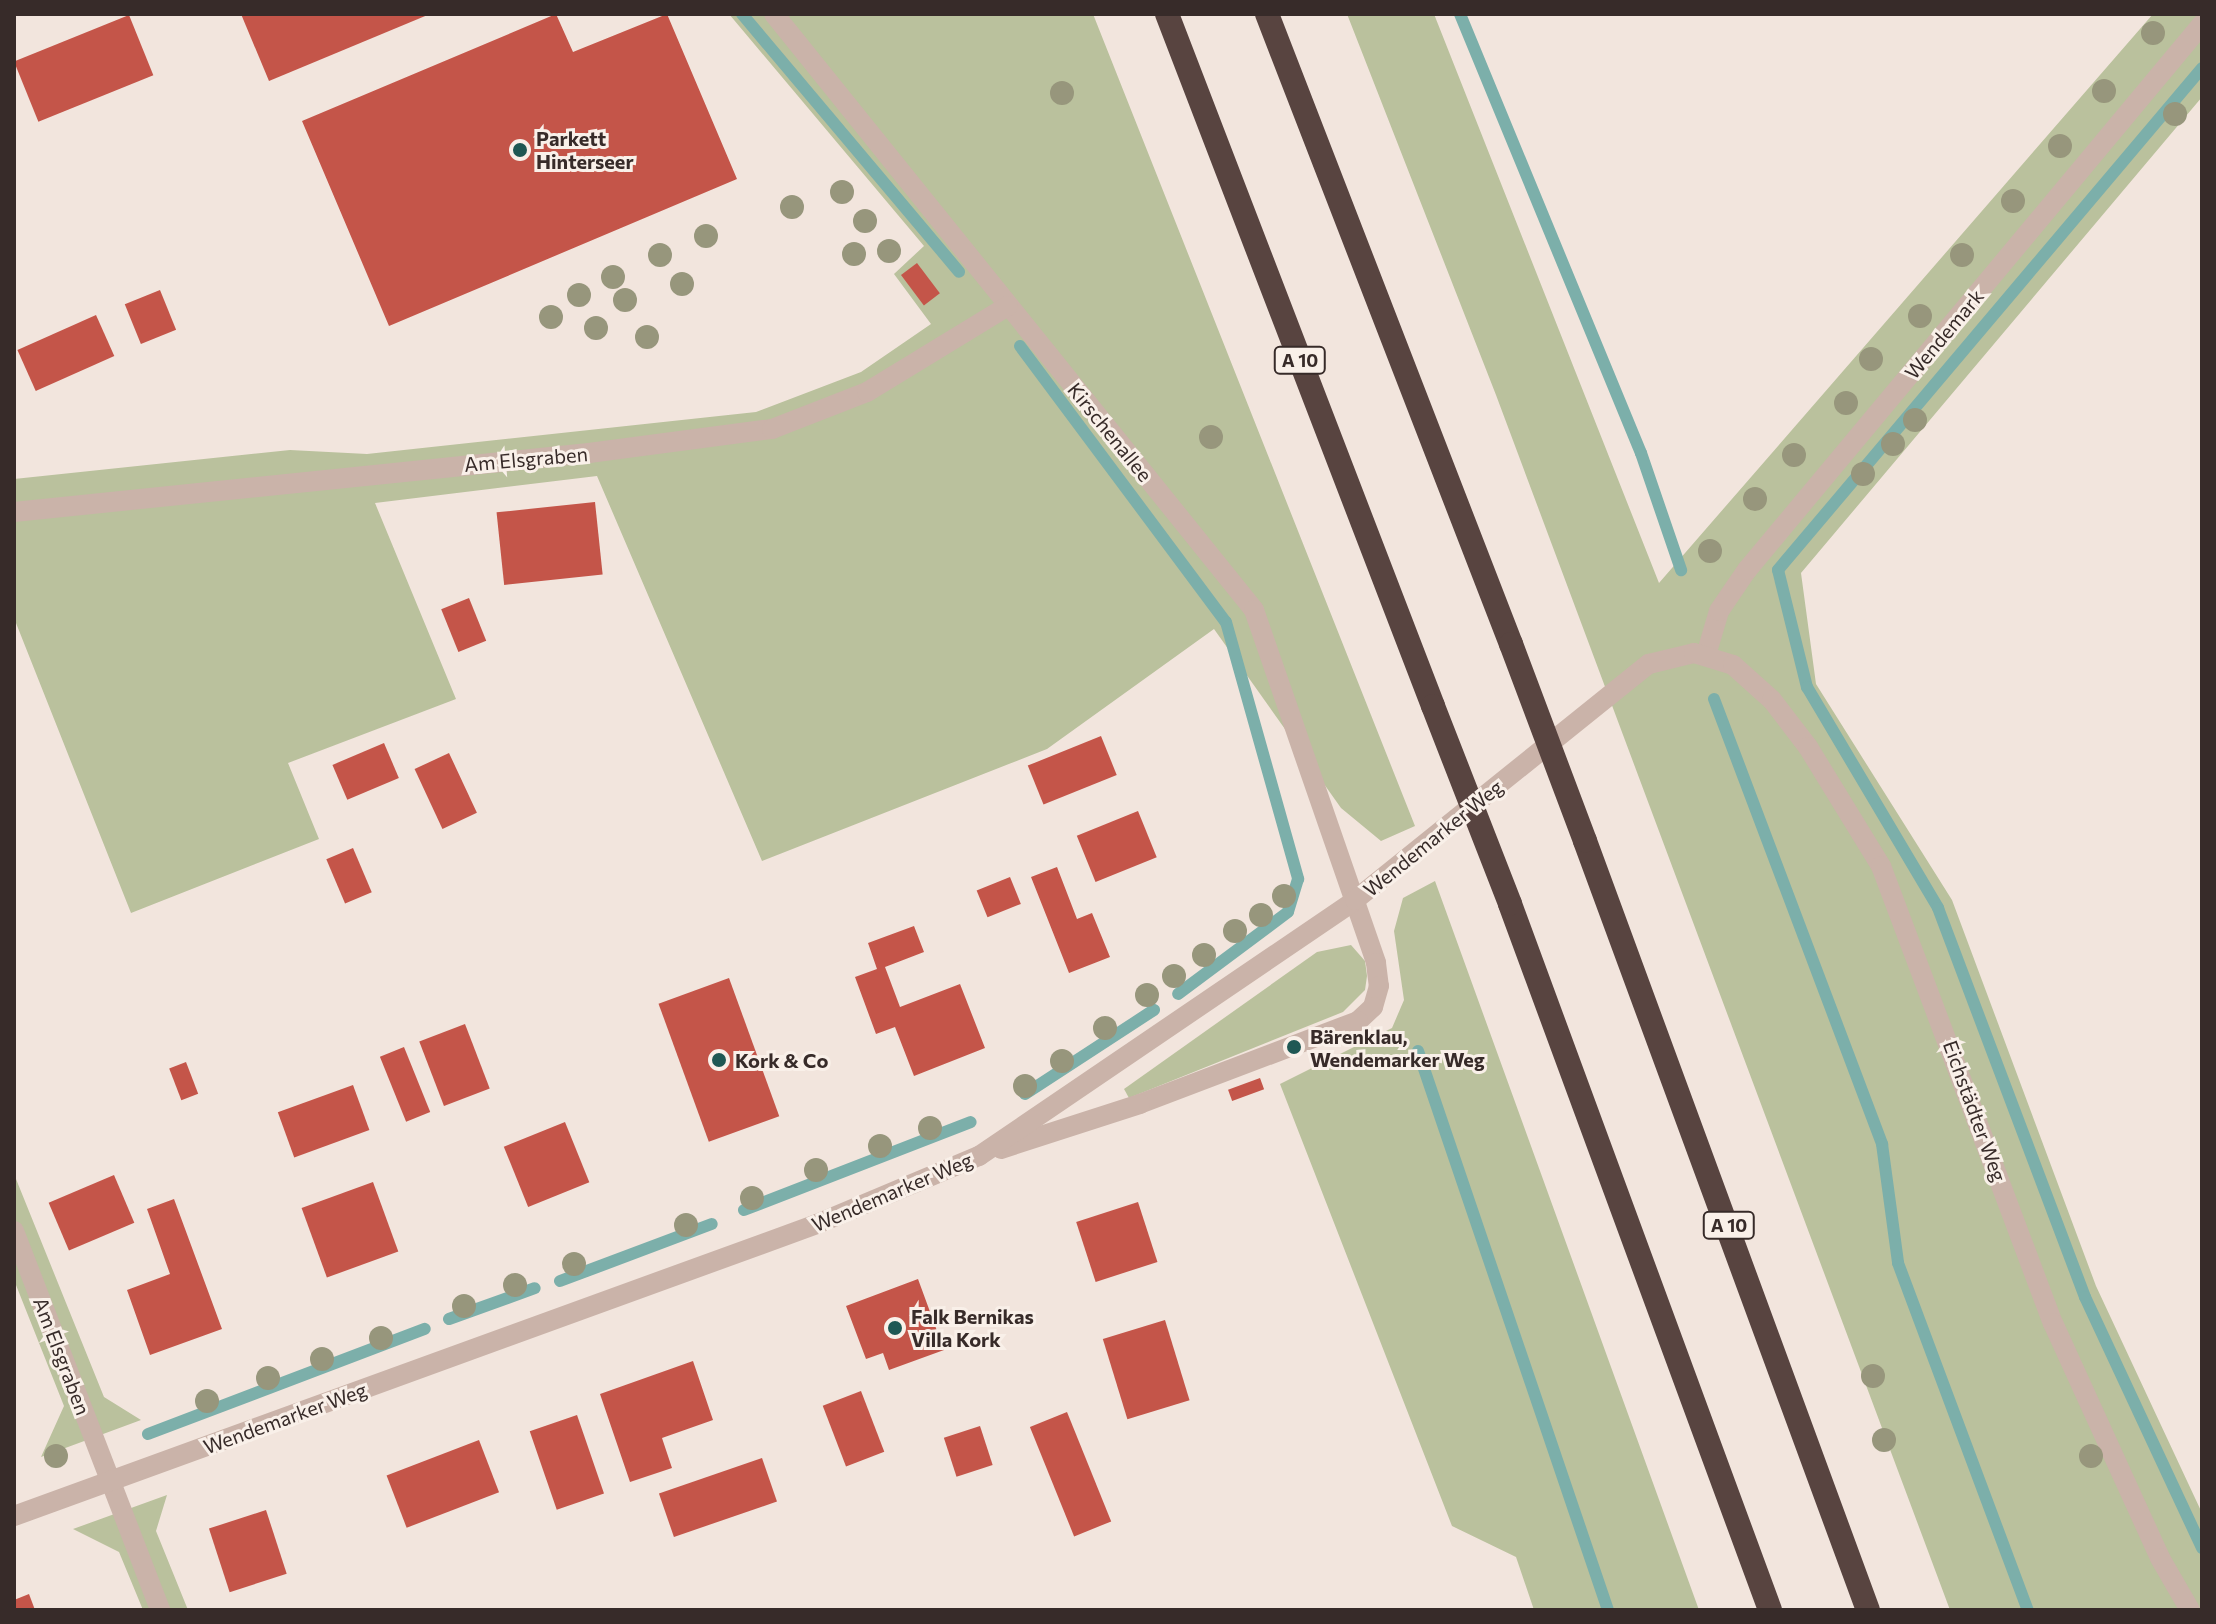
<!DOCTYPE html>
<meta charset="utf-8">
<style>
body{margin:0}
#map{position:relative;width:2216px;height:1624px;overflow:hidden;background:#f2e5dd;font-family:Commissioner,sans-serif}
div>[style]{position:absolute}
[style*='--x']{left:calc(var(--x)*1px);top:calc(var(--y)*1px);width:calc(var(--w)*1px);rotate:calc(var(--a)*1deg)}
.green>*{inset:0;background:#bac19d}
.stream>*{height:12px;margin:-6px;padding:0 6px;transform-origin:6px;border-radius:6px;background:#7cafaa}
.building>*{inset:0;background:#c45549;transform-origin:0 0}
.minor>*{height:20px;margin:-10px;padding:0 10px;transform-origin:10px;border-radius:10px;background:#cab3a9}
.highway>*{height:24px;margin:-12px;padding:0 12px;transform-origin:12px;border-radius:12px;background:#584440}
.highway-bridge>*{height:24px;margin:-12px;padding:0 12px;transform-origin:12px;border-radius:12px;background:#584440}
.trees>*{width:24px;height:24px;margin:-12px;border-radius:50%;background:#97967c}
.dots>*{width:22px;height:22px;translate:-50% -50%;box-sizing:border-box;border:4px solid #f9f0e9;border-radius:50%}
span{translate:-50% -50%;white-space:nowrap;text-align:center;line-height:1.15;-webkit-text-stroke:6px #f9f0e9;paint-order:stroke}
.shield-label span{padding:2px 6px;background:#f9f0e9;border:2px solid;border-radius:6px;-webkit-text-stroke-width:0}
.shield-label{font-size:18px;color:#372b29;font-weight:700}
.poi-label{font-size:20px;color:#372b29;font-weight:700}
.left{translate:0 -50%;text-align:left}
.street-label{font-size:20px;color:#372b29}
.frame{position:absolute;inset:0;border:16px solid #372b29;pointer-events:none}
</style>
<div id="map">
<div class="green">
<i style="clip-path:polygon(729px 14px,1093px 14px,1415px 826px,1381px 841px,1341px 808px,1214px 629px,1047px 749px,762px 861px,597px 476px,375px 503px,456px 699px,288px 763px,319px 839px,131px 913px,14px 618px,14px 479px,290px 450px,367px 454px,756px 412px,861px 372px,931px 324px,894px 274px,924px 246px)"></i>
<i style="clip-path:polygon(1347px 14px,1434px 14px,1659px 583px,2153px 14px,2202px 14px,2202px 97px,1801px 573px,1816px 684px,1952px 900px,2096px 1286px,2202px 1513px,2202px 1610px,1950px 1610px,1496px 395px)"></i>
<i style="clip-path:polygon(1435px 881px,1699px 1610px,1534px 1610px,1516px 1557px,1452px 1526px,1280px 1084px,1392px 1028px,1404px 1000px,1394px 931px,1403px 898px)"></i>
<i style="clip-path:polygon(1351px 945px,1365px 961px,1367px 976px,1365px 990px,1343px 1012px,1129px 1098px,1124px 1089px,1317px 952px)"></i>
<i style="clip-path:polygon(14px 1174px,104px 1397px,141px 1420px,41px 1457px,64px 1406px,14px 1280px)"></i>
<i style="clip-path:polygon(167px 1495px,156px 1531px,188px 1610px,143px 1610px,119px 1552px,73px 1529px)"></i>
</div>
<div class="stream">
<i style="--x:742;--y:14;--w:337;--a:49.9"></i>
<i style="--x:1460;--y:14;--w:475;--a:67.6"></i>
<i style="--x:1641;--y:453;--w:124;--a:71.1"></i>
<i style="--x:2202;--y:68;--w:657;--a:130.19"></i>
<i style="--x:1778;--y:570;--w:121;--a:76.1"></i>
<i style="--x:1807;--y:687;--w:257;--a:59.3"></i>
<i style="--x:1938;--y:908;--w:416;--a:69.3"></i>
<i style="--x:2085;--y:1297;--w:277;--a:65"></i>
<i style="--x:1020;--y:346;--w:344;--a:53.3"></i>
<i style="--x:1226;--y:622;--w:267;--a:74.3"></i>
<i style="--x:1298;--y:879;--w:34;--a:107"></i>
<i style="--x:1288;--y:912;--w:137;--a:143.3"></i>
<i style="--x:1714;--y:699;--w:476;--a:69.3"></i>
<i style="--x:1882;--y:1144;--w:120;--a:82.3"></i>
<i style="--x:1898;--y:1263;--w:371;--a:69.5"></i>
<i style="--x:1418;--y:1051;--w:590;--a:71.23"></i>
<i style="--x:1025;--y:1094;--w:154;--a:-33.1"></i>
<i style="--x:744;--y:1210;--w:243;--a:-21.2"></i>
<i style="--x:560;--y:1281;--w:162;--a:-20.6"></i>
<i style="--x:449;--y:1319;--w:91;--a:-19.8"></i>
<i style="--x:148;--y:1434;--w:296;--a:-20.8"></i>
</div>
<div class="building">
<i style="clip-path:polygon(241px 14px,430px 14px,269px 81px)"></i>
<i style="clip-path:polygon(556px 14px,573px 52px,667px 14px,737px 179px,389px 326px,302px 121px)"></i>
<i style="left:129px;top:15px;width:65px;height:124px;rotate:68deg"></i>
<i style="left:917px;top:263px;width:38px;height:20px;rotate:53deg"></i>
<i style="left:160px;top:290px;width:43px;height:38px;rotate:68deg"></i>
<i style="left:96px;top:315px;width:45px;height:86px;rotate:66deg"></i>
<i style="left:595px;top:502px;width:73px;height:99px;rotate:84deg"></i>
<i style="left:469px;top:598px;width:46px;height:30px;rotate:68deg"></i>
<i style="left:1101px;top:736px;width:42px;height:79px;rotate:68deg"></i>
<i style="left:384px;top:743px;width:38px;height:56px;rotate:67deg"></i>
<i style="left:449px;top:753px;width:66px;height:38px;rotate:65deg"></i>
<i style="left:1138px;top:811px;width:50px;height:66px;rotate:68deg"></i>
<i style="left:353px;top:848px;width:48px;height:29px;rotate:67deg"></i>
<i style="clip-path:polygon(1057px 867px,1077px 919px,1092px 913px,1110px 957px,1069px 973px,1031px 877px)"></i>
<i style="left:1010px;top:877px;width:29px;height:36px;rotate:68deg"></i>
<i style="clip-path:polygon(914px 926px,924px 952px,885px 967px,900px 1007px,960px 984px,985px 1048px,914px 1076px,895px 1027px,876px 1034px,855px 977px,877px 969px,868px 943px)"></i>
<i style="left:729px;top:978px;width:147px;height:75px;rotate:70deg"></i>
<i style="left:465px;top:1024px;width:69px;height:49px;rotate:69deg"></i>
<i style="left:404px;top:1047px;width:70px;height:26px;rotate:68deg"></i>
<i style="left:186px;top:1062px;width:34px;height:18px;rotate:69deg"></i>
<i style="left:1260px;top:1078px;width:12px;height:34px;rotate:70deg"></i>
<i style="left:353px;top:1085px;width:48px;height:80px;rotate:70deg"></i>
<i style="left:565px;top:1122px;width:65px;height:66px;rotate:68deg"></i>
<i style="left:114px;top:1175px;width:52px;height:71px;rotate:67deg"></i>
<i style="left:373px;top:1182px;width:74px;height:76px;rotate:70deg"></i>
<i style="clip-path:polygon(174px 1199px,222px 1329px,150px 1355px,127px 1290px,170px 1274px,147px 1209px)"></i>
<i style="left:1138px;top:1202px;width:63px;height:65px;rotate:72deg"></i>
<i style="clip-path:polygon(918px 1279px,944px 1350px,889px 1370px,883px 1353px,866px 1359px,846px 1306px)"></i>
<i style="left:1165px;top:1320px;width:84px;height:65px;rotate:73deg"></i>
<i style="clip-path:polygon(693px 1361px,713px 1420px,662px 1438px,672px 1468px,630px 1482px,600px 1394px)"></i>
<i style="left:861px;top:1391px;width:65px;height:41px;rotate:69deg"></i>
<i style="left:1067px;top:1412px;width:118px;height:40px;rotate:68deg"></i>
<i style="left:577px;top:1415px;width:83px;height:50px;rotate:71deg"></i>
<i style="left:980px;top:1426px;width:41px;height:38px;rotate:72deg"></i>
<i style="left:479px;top:1440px;width:56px;height:99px;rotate:69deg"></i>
<i style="left:762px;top:1458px;width:46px;height:109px;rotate:71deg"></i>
<i style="left:266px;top:1510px;width:67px;height:60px;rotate:72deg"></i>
<i style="clip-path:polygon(29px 1594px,35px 1610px,14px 1610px,14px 1600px)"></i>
</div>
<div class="minor">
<i style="--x:774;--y:14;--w:765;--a:51.15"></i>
<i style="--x:1254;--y:610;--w:373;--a:70.9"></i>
<i style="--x:1376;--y:963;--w:23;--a:83"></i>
<i style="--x:1379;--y:986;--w:22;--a:106"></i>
<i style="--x:1373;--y:1007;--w:21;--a:137"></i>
<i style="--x:1358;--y:1021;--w:233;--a:159.2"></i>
<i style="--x:1140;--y:1104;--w:146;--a:162.1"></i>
<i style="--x:14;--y:512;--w:578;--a:-5.86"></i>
<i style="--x:589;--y:453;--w:185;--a:-7.5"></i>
<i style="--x:772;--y:429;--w:102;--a:-21.3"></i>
<i style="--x:867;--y:392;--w:165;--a:-31.4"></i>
<i style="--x:1706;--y:655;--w:46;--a:-73.5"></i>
<i style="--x:1719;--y:611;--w:50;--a:-55.7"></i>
<i style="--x:1747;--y:570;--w:711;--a:-50.19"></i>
<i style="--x:14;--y:1231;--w:406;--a:68.9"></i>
<i style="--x:14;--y:1516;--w:854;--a:-19.98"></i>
<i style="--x:817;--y:1224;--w:176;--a:-22.8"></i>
<i style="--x:979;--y:1156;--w:455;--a:-34.2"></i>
<i style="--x:1355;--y:900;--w:377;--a:-38.8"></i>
<i style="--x:1649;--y:664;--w:46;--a:-13.7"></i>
<i style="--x:1694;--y:653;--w:41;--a:17.1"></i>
<i style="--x:1733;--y:665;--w:52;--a:41.9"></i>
<i style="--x:1772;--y:700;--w:59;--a:52.5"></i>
<i style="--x:1808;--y:747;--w:140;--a:58.5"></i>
<i style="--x:1881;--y:866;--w:488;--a:69.4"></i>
<i style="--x:2053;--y:1323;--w:258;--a:65.5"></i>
<i style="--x:2160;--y:1558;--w:60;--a:60"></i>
</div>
<div class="highway">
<i style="--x:1167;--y:14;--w:741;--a:68.97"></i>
<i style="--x:1267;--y:14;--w:676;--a:68.83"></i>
<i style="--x:1585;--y:841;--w:819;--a:69.8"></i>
<i style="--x:1510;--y:904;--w:752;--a:69.78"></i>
</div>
<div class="highway-bridge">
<i style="--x:1511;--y:644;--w:210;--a:69.4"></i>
<i style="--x:1433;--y:706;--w:212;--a:68.7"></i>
</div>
<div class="trees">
<i style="left:2153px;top:33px"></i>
<i style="left:2104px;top:91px"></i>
<i style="left:1062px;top:93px"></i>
<i style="left:2175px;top:114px"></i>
<i style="left:2060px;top:146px"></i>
<i style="left:842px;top:192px"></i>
<i style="left:2013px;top:201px"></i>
<i style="left:792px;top:207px"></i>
<i style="left:865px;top:221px"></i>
<i style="left:706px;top:236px"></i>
<i style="left:889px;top:251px"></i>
<i style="left:854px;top:254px"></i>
<i style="left:660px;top:255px"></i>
<i style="left:1962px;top:255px"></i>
<i style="left:613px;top:277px"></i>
<i style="left:682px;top:284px"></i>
<i style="left:579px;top:295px"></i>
<i style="left:625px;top:300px"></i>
<i style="left:1920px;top:316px"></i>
<i style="left:551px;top:317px"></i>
<i style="left:596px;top:328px"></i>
<i style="left:647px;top:337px"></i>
<i style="left:1871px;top:359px"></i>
<i style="left:1846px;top:403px"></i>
<i style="left:1915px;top:420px"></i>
<i style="left:1211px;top:437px"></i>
<i style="left:1893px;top:444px"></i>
<i style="left:1794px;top:455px"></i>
<i style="left:1863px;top:474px"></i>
<i style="left:1755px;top:499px"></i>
<i style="left:1710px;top:551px"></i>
<i style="left:1284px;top:896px"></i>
<i style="left:1261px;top:915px"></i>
<i style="left:1235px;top:931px"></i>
<i style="left:1204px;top:955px"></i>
<i style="left:1174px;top:976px"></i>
<i style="left:1147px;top:995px"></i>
<i style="left:1105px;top:1028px"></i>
<i style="left:1062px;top:1061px"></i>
<i style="left:1025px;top:1086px"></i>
<i style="left:930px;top:1128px"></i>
<i style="left:880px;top:1146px"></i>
<i style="left:816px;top:1170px"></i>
<i style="left:752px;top:1198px"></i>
<i style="left:686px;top:1225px"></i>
<i style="left:574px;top:1264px"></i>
<i style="left:515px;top:1285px"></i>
<i style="left:464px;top:1306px"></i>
<i style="left:381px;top:1338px"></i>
<i style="left:322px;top:1359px"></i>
<i style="left:1873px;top:1376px"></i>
<i style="left:268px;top:1378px"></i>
<i style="left:207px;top:1401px"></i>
<i style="left:1884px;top:1440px"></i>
<i style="left:56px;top:1456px"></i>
<i style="left:2091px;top:1456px"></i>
</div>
<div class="dots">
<i style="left:520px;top:150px;background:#1f5854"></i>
<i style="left:1294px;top:1047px;background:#1f5854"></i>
<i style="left:719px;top:1060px;background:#1f5854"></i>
<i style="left:895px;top:1328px;background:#1f5854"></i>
</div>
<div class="shield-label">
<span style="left:1300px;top:360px">A 10</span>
<span style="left:1729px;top:1225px">A 10</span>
</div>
<div class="poi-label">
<span class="left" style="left:536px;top:150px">Parkett<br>Hinterseer</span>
<span class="left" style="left:1310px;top:1048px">Bärenklau,<br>Wendemarker Weg</span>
<span class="left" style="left:735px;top:1060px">Kork &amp; Co</span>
<span class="left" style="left:911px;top:1328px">Falk Bernikas<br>Villa Kork</span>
</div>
<div class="street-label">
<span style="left:1944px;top:334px;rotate:-50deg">Wendemark</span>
<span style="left:1110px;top:432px;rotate:51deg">Kirschenallee</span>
<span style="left:526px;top:459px;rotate:-5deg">Am Elsgraben</span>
<span style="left:1433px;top:838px;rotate:-39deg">Wendemarker Weg</span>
<span style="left:1975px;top:1111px;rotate:70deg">Eichstädter Weg</span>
<span style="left:892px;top:1192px;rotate:-23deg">Wendemarker Weg</span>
<span style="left:62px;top:1356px;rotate:69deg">Am Elsgraben</span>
<span style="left:285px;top:1418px;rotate:-20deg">Wendemarker Weg</span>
</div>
<div class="frame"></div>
</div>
